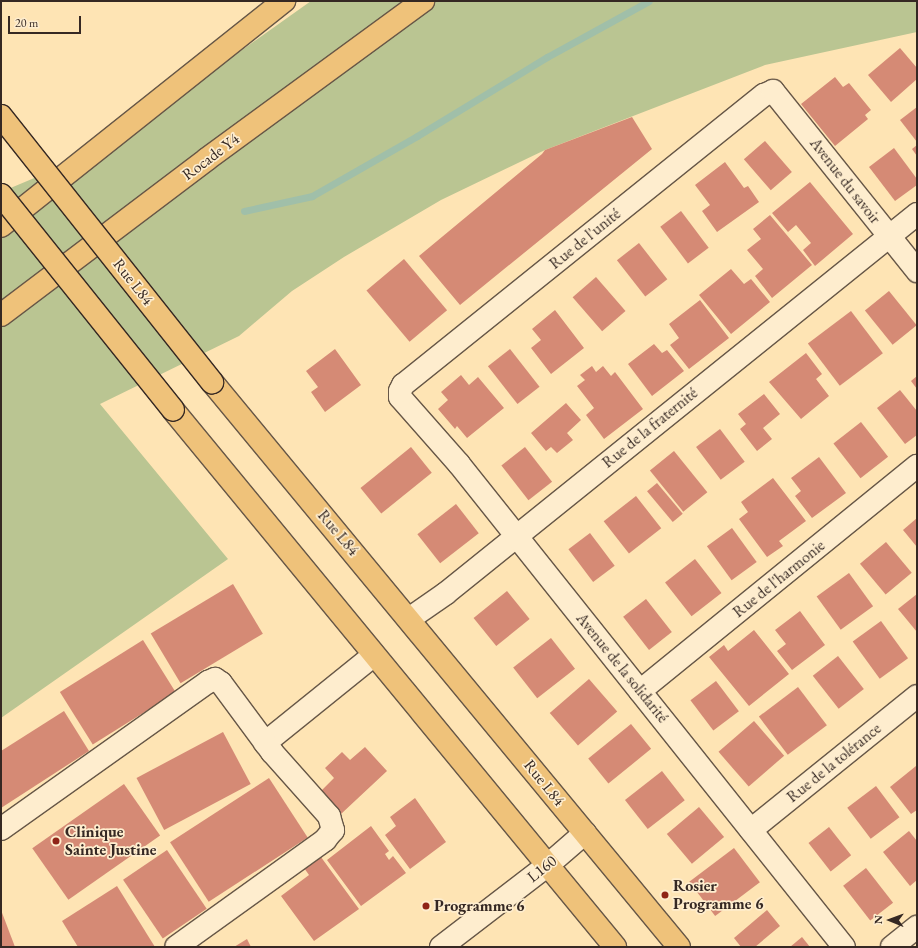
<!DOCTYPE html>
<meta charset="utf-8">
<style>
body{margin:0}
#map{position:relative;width:918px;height:948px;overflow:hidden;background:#fee4b4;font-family:"EB Garamond",serif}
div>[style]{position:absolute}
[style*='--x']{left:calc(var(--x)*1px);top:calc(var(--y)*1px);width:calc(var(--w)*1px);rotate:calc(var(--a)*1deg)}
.green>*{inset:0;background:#bac592}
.stream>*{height:7px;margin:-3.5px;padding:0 3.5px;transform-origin:3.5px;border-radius:3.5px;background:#a0bfa9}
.building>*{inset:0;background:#d58a75;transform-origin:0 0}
.roads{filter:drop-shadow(1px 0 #675747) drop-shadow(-1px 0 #675747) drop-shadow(0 1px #675747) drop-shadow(0 -1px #675747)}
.minor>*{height:22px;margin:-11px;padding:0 11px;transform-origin:11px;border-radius:11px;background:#feedce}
.major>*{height:22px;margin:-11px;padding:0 11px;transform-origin:11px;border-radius:11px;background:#efc27a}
.highway>*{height:22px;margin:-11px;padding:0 11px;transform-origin:11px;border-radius:11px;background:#efc27a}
.bridges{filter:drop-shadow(1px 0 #352823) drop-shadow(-1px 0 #352823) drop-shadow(0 1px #352823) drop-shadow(0 -1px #352823)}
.major-bridge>*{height:22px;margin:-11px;padding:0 11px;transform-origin:11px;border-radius:11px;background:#efc27a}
.dots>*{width:11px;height:11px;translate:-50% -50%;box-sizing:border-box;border:2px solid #feedce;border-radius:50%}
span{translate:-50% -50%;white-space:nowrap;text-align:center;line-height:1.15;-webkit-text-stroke:3.5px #feedce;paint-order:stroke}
.street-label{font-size:16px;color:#352823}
.poi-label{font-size:16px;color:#352823;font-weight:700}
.left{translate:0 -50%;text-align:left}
.frame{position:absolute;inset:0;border:2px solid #352823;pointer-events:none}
.north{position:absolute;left:870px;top:900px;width:40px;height:40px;-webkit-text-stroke:3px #feedce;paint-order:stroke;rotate:271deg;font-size:11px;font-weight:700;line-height:16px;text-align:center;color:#352823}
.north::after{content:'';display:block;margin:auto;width:14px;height:18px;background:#352823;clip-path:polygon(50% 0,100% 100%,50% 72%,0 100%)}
.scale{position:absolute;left:8px;top:16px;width:73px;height:18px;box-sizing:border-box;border:2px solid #352823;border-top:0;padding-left:5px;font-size:12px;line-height:14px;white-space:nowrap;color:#352823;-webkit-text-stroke:3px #feedce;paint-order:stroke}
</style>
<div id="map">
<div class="green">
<i style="clip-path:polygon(311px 1px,917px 1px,917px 32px,765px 65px,545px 150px,441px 200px,344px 257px,292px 291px,239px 336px,100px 404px,228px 559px,1px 718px,1px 192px,101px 150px)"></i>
</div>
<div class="stream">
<i style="--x:244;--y:211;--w:70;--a:-12.4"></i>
<i style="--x:312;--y:196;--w:121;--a:-29.7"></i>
<i style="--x:417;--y:136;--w:152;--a:-31.3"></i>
<i style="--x:547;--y:57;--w:116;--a:-28.8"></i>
</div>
<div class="building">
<i style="clip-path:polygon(900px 48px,917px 68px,917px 79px,891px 102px,868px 75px)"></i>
<i style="clip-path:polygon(835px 77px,843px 87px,849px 83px,871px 110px,865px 115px,868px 119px,835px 146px,801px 104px)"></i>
<i style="clip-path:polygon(917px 107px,917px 142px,900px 120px)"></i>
<i style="clip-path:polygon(632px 117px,652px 149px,460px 305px,419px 256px,542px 154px,545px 150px)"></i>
<i style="left:765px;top:141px;width:41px;height:28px;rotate:49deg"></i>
<i style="clip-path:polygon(917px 145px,917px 156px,912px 149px)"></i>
<i style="clip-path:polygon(894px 148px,917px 179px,917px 185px,895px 201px,869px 167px)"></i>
<i style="clip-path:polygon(725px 162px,744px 188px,748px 186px,759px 202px,717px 232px,702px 211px,710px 205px,695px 185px)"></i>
<i style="clip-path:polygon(810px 182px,853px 234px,815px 266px,803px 250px,811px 243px,796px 225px,788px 232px,772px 213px)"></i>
<i style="left:681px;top:211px;width:46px;height:26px;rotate:53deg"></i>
<i style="clip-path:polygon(770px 215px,812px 265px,772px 298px,755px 276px,763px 269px,747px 250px,761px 239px,753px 229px)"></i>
<i style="left:639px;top:243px;width:46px;height:28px;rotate:52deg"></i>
<i style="left:404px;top:259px;width:67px;height:49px;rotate:50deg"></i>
<i style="clip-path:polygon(731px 269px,744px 284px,751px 279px,770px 302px,731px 334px,699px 295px)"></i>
<i style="left:596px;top:277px;width:45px;height:31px;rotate:49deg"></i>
<i style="left:889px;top:291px;width:44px;height:31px;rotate:51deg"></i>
<i style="clip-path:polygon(700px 300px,729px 338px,689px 369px,670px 345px,679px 338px,669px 324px)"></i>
<i style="clip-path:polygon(555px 310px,584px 348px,551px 374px,531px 348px,541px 340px,532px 329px)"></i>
<i style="left:851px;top:311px;width:53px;height:54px;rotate:53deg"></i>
<i style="clip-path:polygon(654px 344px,662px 353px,667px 350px,684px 371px,652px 396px,628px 364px)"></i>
<i style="clip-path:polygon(335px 349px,361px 385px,325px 412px,311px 392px,318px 387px,306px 371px)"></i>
<i style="left:510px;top:349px;width:48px;height:28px;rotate:52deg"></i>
<i style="clip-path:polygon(806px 353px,822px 374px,816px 379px,829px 396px,801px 419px,769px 382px)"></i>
<i style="clip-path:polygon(592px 366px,596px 372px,603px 366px,611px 376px,615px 372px,643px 409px,604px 439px,586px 415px,594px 408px,577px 386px,585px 380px,580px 375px)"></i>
<i style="clip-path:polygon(461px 375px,469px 385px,478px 377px,504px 408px,467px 438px,457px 426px,455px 429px,438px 409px,448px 400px,441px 392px)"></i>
<i style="clip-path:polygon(917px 376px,917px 389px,911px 381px)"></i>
<i style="clip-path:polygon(900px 390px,917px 411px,917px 435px,905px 444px,877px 408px)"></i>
<i style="clip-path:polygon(764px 394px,780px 414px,763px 428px,772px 439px,757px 451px,740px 429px,746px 424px,738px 414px)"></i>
<i style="clip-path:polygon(566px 403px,581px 420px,567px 433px,573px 440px,557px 453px,551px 447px,546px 451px,531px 433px)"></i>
<i style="left:861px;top:422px;width:44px;height:35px;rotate:52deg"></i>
<i style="left:720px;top:429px;width:41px;height:30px;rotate:53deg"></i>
<i style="left:411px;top:447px;width:33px;height:65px;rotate:51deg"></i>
<i style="left:525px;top:447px;width:44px;height:30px;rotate:52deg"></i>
<i style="left:674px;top:451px;width:53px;height:31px;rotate:51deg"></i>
<i style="clip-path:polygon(819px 457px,846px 493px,812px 518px,795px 496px,801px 491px,791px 478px)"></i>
<i style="clip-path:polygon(773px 478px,806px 521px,779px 541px,783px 546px,767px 557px,739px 519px,748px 512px,741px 502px)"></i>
<i style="left:657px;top:483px;width:40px;height:13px;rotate:50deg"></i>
<i style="left:636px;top:496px;width:41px;height:41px;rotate:52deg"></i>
<i style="left:456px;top:504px;width:37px;height:49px;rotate:52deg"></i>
<i style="clip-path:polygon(917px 518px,917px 547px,903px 530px)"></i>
<i style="left:732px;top:528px;width:42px;height:31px;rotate:54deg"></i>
<i style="left:590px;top:533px;width:41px;height:27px;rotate:53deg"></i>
<i style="left:886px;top:542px;width:40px;height:34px;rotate:50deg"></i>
<i style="left:695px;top:559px;width:43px;height:38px;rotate:52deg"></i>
<i style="left:849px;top:573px;width:41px;height:40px;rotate:54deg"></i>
<i style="left:233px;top:584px;width:58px;height:96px;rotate:59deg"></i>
<i style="left:507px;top:591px;width:36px;height:43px;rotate:51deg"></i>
<i style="clip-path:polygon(917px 594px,917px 632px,898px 609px)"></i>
<i style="left:646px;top:599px;width:42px;height:29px;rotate:52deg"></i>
<i style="clip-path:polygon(800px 611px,825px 645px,792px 670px,777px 651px,786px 644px,775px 630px)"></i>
<i style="left:881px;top:621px;width:46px;height:35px;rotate:54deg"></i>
<i style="clip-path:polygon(754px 630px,789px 674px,749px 706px,709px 657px,724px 645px,728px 651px)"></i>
<i style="left:551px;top:638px;width:39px;height:48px;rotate:52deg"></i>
<i style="left:143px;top:640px;width:62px;height:98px;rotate:58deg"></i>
<i style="left:838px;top:656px;width:42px;height:32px;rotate:52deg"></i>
<i style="left:589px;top:679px;width:43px;height:52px;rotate:49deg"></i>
<i style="left:716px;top:681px;width:38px;height:32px;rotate:53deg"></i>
<i style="left:798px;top:687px;width:48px;height:49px;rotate:53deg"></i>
<i style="clip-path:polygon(64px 711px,89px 751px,1px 808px,1px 751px)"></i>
<i style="left:754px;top:721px;width:46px;height:47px;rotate:49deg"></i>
<i style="left:631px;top:724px;width:32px;height:55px;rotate:51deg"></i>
<i style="left:223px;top:732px;width:59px;height:98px;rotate:62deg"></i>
<i style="clip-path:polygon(365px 747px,387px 771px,341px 814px,321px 791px,334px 778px,325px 768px,342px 752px,350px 760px)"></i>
<i style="clip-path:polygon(916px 766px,917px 810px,911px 814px,890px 787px)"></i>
<i style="left:662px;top:771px;width:37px;height:47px;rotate:52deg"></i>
<i style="left:269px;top:778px;width:71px;height:118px;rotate:57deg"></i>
<i style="left:124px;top:784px;width:63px;height:112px;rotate:55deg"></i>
<i style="left:876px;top:786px;width:39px;height:36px;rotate:53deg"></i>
<i style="clip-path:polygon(415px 798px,446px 842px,410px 869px,385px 835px,396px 826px,390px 817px)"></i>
<i style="left:699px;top:807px;width:39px;height:42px;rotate:50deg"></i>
<i style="clip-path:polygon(371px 826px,389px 851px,385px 854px,389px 860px,393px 856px,406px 873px,361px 906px,327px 860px)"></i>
<i style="left:829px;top:827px;width:36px;height:26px;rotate:52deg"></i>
<i style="clip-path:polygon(909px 831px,917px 841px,917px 880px,910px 886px,883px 852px)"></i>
<i style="left:734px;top:848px;width:43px;height:56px;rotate:53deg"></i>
<i style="left:167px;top:850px;width:71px;height:53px;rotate:56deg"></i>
<i style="clip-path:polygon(318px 853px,359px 909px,314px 941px,281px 896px,309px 875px,302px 865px)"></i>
<i style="left:866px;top:868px;width:44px;height:29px;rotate:52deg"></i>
<i style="clip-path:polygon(117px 886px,155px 947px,78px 947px,62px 921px)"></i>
<i style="clip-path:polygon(1px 910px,15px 947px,1px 947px)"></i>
<i style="clip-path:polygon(767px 910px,780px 926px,755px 947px,741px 947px,734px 938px)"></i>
<i style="clip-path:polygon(802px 937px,810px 947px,790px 947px)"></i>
<i style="clip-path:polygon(247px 939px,251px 947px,234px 947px)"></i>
</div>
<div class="roads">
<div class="minor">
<i style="--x:409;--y:619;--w:44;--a:-34.8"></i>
<i style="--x:445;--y:594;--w:606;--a:-38.84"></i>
<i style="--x:640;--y:691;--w:357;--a:-39.1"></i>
<i style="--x:265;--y:743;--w:140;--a:-38.9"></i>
<i style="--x:1;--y:829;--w:254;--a:-35.4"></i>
<i style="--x:208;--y:682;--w:8;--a:-23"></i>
<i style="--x:215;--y:679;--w:7;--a:34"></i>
<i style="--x:221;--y:683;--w:86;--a:53.5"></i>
<i style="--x:272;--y:752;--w:86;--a:48.3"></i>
<i style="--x:329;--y:816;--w:15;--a:74"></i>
<i style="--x:333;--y:830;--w:13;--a:129"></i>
<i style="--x:325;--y:840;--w:183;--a:144.3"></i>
<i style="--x:751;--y:830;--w:213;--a:-38.9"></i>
<i style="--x:441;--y:947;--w:135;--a:-37.5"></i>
<i style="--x:548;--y:865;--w:49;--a:-40.9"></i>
<i style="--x:844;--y:947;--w:618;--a:-128.56"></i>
<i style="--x:459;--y:464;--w:89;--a:-131.4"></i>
<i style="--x:400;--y:397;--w:6;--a:-90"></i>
<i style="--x:400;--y:391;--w:7;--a:-63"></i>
<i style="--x:403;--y:385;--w:463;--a:-38.8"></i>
<i style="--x:764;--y:95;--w:10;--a:-24"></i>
<i style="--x:773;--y:91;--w:231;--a:51.3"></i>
<i style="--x:892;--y:947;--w:32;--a:-39"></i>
</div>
<div class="major">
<i style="--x:212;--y:382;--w:733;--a:50.42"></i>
<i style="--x:173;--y:410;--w:696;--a:50.54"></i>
</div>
<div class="highway">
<i style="--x:1;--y:226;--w:362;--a:-38.5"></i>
<i style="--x:1;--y:315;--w:258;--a:-37.1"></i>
<i style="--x:207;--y:159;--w:268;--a:-36.2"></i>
</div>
</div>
<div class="bridges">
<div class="major-bridge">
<i style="--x:1;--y:116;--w:340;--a:51.6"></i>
<i style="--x:1;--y:195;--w:275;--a:51.3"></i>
</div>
</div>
<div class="dots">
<i style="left:56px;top:841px;background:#8f2418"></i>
<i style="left:665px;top:895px;background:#8f2418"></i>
<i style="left:426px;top:906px;background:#8f2418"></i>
</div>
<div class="street-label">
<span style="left:211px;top:157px;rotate:-37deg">Rocade Y4</span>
<span style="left:845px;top:181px;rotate:52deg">Avenue du savoir</span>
<span style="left:585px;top:239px;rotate:-39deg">Rue de l'unité</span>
<span style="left:133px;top:282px;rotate:52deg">Rue L84</span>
<span style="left:650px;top:428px;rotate:-39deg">Rue de la fraternité</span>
<span style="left:338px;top:533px;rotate:50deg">Rue L84</span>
<span style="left:779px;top:579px;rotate:-39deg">Rue de l'harmonie</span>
<span style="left:622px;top:668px;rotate:51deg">Avenue de la solidarité</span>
<span style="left:834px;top:763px;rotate:-39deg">Rue de la tolérance</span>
<span style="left:544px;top:783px;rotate:51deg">Rue L84</span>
<span style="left:542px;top:869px;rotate:-39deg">L160</span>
</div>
<div class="poi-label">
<span class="left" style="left:65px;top:841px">Clinique<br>Sainte Justine</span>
<span class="left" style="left:673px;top:895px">Rosier<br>Programme 6</span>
<span class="left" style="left:434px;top:906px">Programme 6</span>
</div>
<div class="frame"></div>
<div class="north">N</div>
<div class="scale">20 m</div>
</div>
